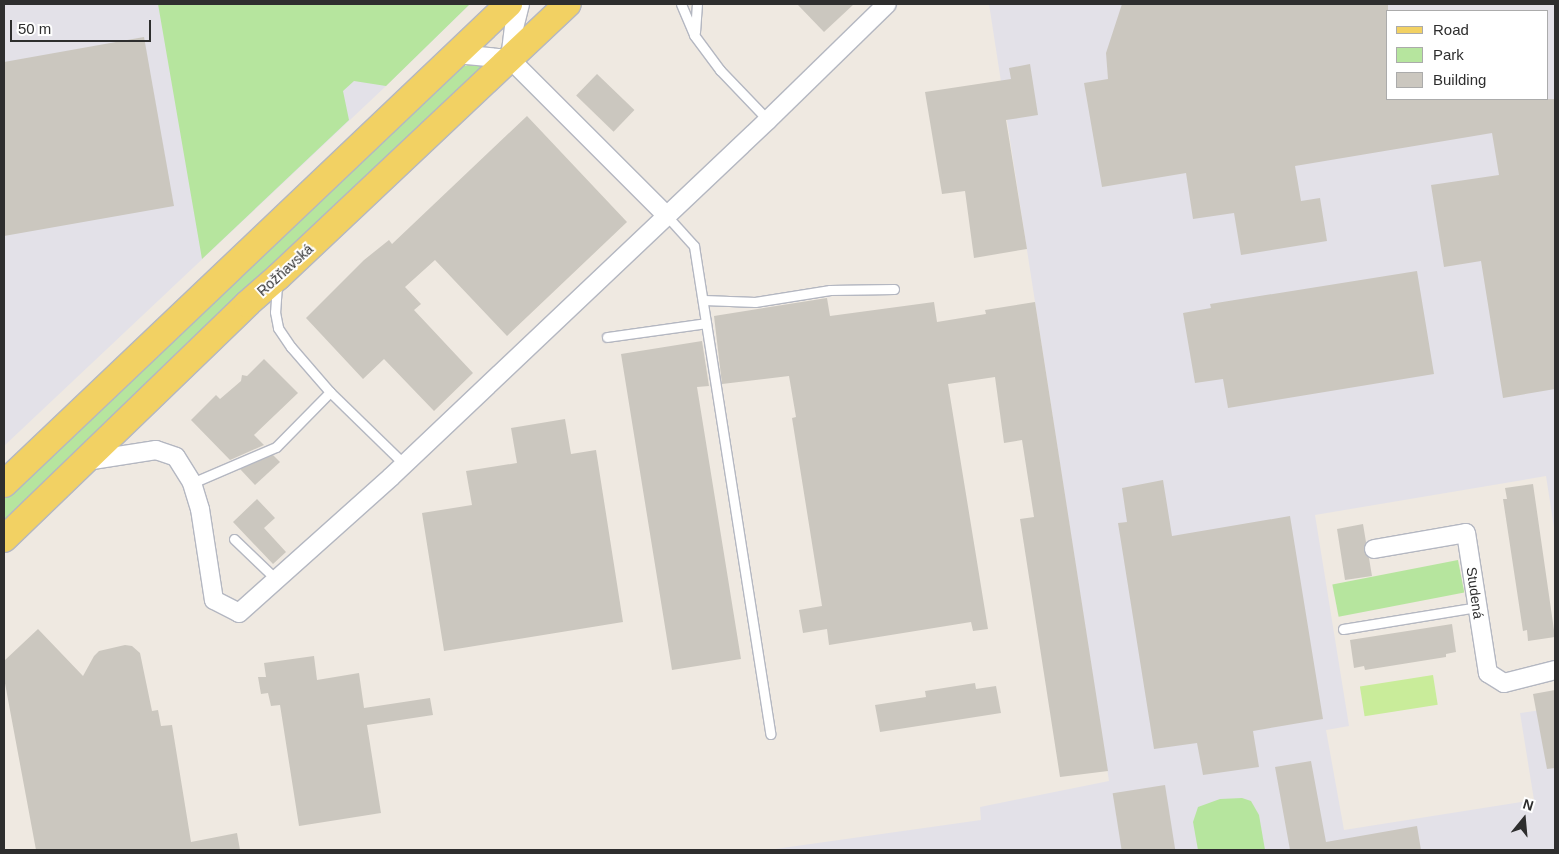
<!DOCTYPE html>
<meta charset="utf-8">
<style>
body{margin:0}
#map{position:relative;width:1559px;height:854px;overflow:hidden;background:#efe9e1;font-family:Arial,sans-serif}
div>[style]{position:absolute}
[style*='--x']{left:calc(var(--x)*1px);top:calc(var(--y)*1px);width:calc(var(--w)*1px);rotate:calc(var(--a)*1deg)}
.industrial>*{inset:0;background:#e3e1e8}
.green>*{inset:0;background:#b6e59e;transform-origin:0 0}
.pitch>*{inset:0;background:#c9ec9a;transform-origin:0 0}
.building>*{inset:0;background:#cbc7bf;transform-origin:0 0}
.roads{filter:drop-shadow(1px 0 #b4b7c1) drop-shadow(-1px 0 #b4b7c1) drop-shadow(0 1px #b4b7c1) drop-shadow(0 -1px #b4b7c1)}
.service>*{height:9px;margin:-4.5px;padding:0 4.5px;transform-origin:4.5px;border-radius:4.5px;background:#fff}
.minor>*{height:18px;margin:-9px;padding:0 9px;transform-origin:9px;border-radius:9px;background:#fff}
.primary>*{height:26px;margin:-13px;padding:0 13px;transform-origin:13px;border-radius:13px;background:#f2d163}
span{translate:-50% -50%;white-space:nowrap;text-align:center;line-height:1.15;-webkit-text-stroke:4px #fff;paint-order:stroke}
.street-label{font-size:14px;color:#2e2e2e}
.frame{position:absolute;inset:0;border:5px solid #2e2e2e;pointer-events:none}
.legend{position:absolute;left:1386px;top:10px;width:162px;height:90px;box-sizing:border-box;background:#fff;border:1px solid #ababab;margin:0;padding:6px 9px;list-style:none;font-size:15px;color:#2e2e2e}
.legend li{display:flex;align-items:center;gap:10px;height:25px}
.legend b{width:25px;border:1px solid #ababab}
.north{position:absolute;left:1499px;top:794px;width:50px;height:50px;-webkit-text-stroke:4px #fff;paint-order:stroke;rotate:17deg;font-size:14px;font-weight:700;line-height:20px;text-align:center;color:#2e2e2e}
.north::after{content:'';display:block;margin:auto;width:18px;height:22px;background:#2e2e2e;clip-path:polygon(50% 0,100% 100%,50% 72%,0 100%)}
.scale{position:absolute;left:10px;top:20px;width:141px;height:22px;box-sizing:border-box;border:2px solid #2e2e2e;border-top:0;padding-left:6px;font-size:15px;line-height:18px;white-space:nowrap;color:#2e2e2e;-webkit-text-stroke:4px #fff;paint-order:stroke}
</style>
<div id="map">
<div class="industrial">
<i style="clip-path:polygon(4px 4px,470px 4px,386px 86px,4px 446px)"></i>
<i style="clip-path:polygon(evenodd,989px 4px,1555px 4px,1555px 534px,1546px 476px,1315px 515px,1349px 726px,1326px 730px,1344px 830px,1534px 800px,1520px 713px,1555px 708px,1555px 850px,768px 850px,981px 820px,980px 807px,1109px 781px,989px 4px,1388px 11px,1548px 11px,1548px 99px,1388px 99px,1388px 11px)"></i>
</div>
<div class="green">
<i style="clip-path:polygon(158px 4px,470px 4px,386px 86px,354px 81px,343px 91px,349px 120px,202px 259px)"></i>
<i style="clip-path:polygon(478px 62px,490px 63px,4px 525px,4px 497px,461px 67px)"></i>
<i style="left:1458px;top:560px;width:33px;height:128px;rotate:79deg"></i>
<i style="clip-path:polygon(1242px 798px,1251px 801px,1259px 815px,1265px 850px,1198px 850px,1193px 822px,1198px 807px,1220px 799px)"></i>
</div>
<div class="pitch">
<i style="left:1433px;top:675px;width:30px;height:74px;rotate:81deg"></i>
</div>
<div class="building">
<i style="clip-path:polygon(797px 4px,854px 4px,824px 32px)"></i>
<i style="clip-path:polygon(1122px 4px,1388px 4px,1388px 99px,1555px 99px,1555px 389px,1503px 398px,1481px 261px,1444px 267px,1431px 185px,1499px 175px,1492px 133px,1295px 166px,1301px 201px,1320px 198px,1327px 241px,1241px 255px,1234px 213px,1193px 219px,1186px 173px,1102px 187px,1084px 83px,1108px 79px,1106px 53px)"></i>
<i style="clip-path:polygon(144px 37px,174px 206px,4px 236px,4px 62px)"></i>
<i style="clip-path:polygon(1030px 64px,1038px 115px,1006px 120px,1027px 249px,974px 258px,965px 191px,942px 194px,925px 92px,1011px 79px,1009px 68px)"></i>
<i style="left:597px;top:74px;width:52px;height:30px;rotate:44deg"></i>
<i style="clip-path:polygon(527px 116px,627px 222px,507px 336px,435px 260px,405px 287px,421px 304px,414px 310px,473px 373px,434px 411px,384px 359px,363px 379px,306px 318px,364px 260px,389px 240px,392px 244px)"></i>
<i style="clip-path:polygon(1417px 271px,1434px 374px,1228px 408px,1223px 379px,1195px 383px,1183px 313px,1211px 308px,1210px 304px)"></i>
<i style="clip-path:polygon(827px 298px,830px 316px,934px 302px,937px 322px,986px 314px,985px 310px,1035px 302px,1108px 771px,1060px 777px,1020px 519px,1034px 517px,1022px 440px,1004px 443px,995px 377px,948px 384px,988px 629px,973px 631px,971px 622px,829px 645px,827px 629px,803px 633px,799px 610px,822px 606px,792px 418px,796px 417px,789px 376px,722px 384px,714px 316px)"></i>
<i style="clip-path:polygon(702px 341px,709px 386px,697px 387px,741px 659px,672px 670px,621px 354px)"></i>
<i style="clip-path:polygon(264px 359px,298px 393px,254px 435px,264px 445px,230px 460px,191px 420px,216px 395px,220px 399px,241px 381px,242px 375px,247px 376px)"></i>
<i style="clip-path:polygon(565px 419px,571px 454px,596px 450px,623px 622px,444px 651px,422px 513px,472px 505px,466px 471px,517px 463px,511px 428px)"></i>
<i style="clip-path:polygon(273px 455px,280px 462px,255px 485px,240px 469px)"></i>
<i style="clip-path:polygon(1163px 480px,1172px 536px,1290px 516px,1323px 719px,1253px 731px,1259px 767px,1203px 775px,1197px 743px,1154px 749px,1118px 523px,1127px 522px,1122px 488px)"></i>
<i style="clip-path:polygon(1533px 484px,1555px 637px,1528px 641px,1527px 630px,1523px 631px,1503px 499px,1507px 499px,1505px 488px)"></i>
<i style="clip-path:polygon(257px 499px,275px 518px,264px 528px,286px 552px,273px 564px,233px 522px)"></i>
<i style="clip-path:polygon(1363px 524px,1366px 542px,1364px 550px,1369px 558px,1372px 576px,1345px 580px,1337px 529px)"></i>
<i style="clip-path:polygon(1452px 624px,1456px 652px,1446px 654px,1446px 657px,1365px 670px,1364px 666px,1354px 668px,1350px 640px)"></i>
<i style="clip-path:polygon(38px 629px,83px 676px,94px 656px,99px 651px,125px 645px,132px 646px,140px 653px,152px 711px,158px 710px,161px 726px,172px 725px,191px 842px,237px 833px,240px 850px,36px 850px,4px 678px,4px 661px)"></i>
<i style="clip-path:polygon(314px 656px,317px 680px,359px 673px,364px 708px,430px 698px,433px 715px,367px 725px,381px 813px,299px 826px,280px 705px,271px 706px,268px 693px,261px 694px,258px 677px,266px 677px,264px 663px)"></i>
<i style="clip-path:polygon(975px 683px,976px 689px,996px 686px,1001px 713px,880px 732px,875px 705px,926px 697px,925px 691px)"></i>
<i style="clip-path:polygon(1555px 690px,1555px 768px,1547px 769px,1533px 694px)"></i>
<i style="clip-path:polygon(1311px 761px,1326px 842px,1417px 826px,1421px 850px,1290px 850px,1275px 767px)"></i>
<i style="left:1165px;top:785px;width:66px;height:53px;rotate:81deg"></i>
</div>
<div class="roads">
<div class="service">
<i style="--x:681;--y:4;--w:34;--a:67"></i>
<i style="--x:694;--y:35;--w:44;--a:53.4"></i>
<i style="--x:720;--y:70;--w:69;--a:46.2"></i>
<i style="--x:695;--y:32;--w:28;--a:-86"></i>
<i style="--x:667;--y:216;--w:40;--a:48"></i>
<i style="--x:694;--y:246;--w:494;--a:81.1"></i>
<i style="--x:277;--y:285;--w:27;--a:94"></i>
<i style="--x:275;--y:312;--w:16;--a:79"></i>
<i style="--x:278;--y:328;--w:23;--a:56"></i>
<i style="--x:291;--y:347;--w:60;--a:49.1"></i>
<i style="--x:330;--y:392;--w:103;--a:44.2"></i>
<i style="--x:704;--y:300;--w:51;--a:2.2"></i>
<i style="--x:755;--y:302;--w:76;--a:-9.1"></i>
<i style="--x:830;--y:290;--w:64;--a:-0.9"></i>
<i style="--x:607;--y:337;--w:100;--a:-8"></i>
<i style="--x:192;--y:483;--w:91;--a:-23.2"></i>
<i style="--x:276;--y:447;--w:77;--a:-45.5"></i>
<i style="--x:234;--y:539;--w:61;--a:43.7"></i>
<i style="--x:1343;--y:629;--w:137;--a:-9.3"></i>
</div>
<div class="minor">
<i style="--x:456;--y:54;--w:54;--a:5.3"></i>
<i style="--x:510;--y:59;--w:222;--a:45"></i>
<i style="--x:510;--y:59;--w:31;--a:-83"></i>
<i style="--x:514;--y:28;--w:25;--a:-76"></i>
<i style="--x:86;--y:461;--w:71;--a:-8.9"></i>
<i style="--x:156;--y:450;--w:21;--a:19"></i>
<i style="--x:176;--y:457;--w:31;--a:58"></i>
<i style="--x:192;--y:483;--w:27;--a:73"></i>
<i style="--x:200;--y:509;--w:92;--a:81.3"></i>
<i style="--x:214;--y:600;--w:28;--a:27"></i>
<i style="--x:239;--y:613;--w:204;--a:-41.8"></i>
<i style="--x:391;--y:477;--w:519;--a:-43.44"></i>
<i style="--x:768;--y:120;--w:166;--a:-44.3"></i>
<i style="--x:1374;--y:549;--w:93;--a:-9.9"></i>
<i style="--x:1466;--y:533;--w:142;--a:81.1"></i>
<i style="--x:1488;--y:673;--w:19;--a:32"></i>
<i style="--x:1504;--y:683;--w:53;--a:-14.3"></i>
</div>
<div class="primary">
<i style="--x:4;--y:484;--w:697;--a:-43.55"></i>
<i style="--x:4;--y:539;--w:338;--a:-44"></i>
<i style="--x:247;--y:304;--w:41;--a:-41.1"></i>
<i style="--x:278;--y:277;--w:398;--a:-43.3"></i>
</div>
</div>
<div class="street-label">
<span style="left:285px;top:270px;rotate:-42deg">Rožňavská</span>
<span style="left:1475px;top:593px;rotate:82deg">Studená</span>
</div>
<div class="frame"></div>
<ul class="legend">
<li><b style="height:6px;background:#f2d163"></b>Road</li>
<li><b style="height:14px;background:#b6e59e"></b>Park</li>
<li><b style="height:14px;background:#cbc7bf"></b>Building</li>
</ul>
<div class="north">N</div>
<div class="scale">50 m</div>
</div>
